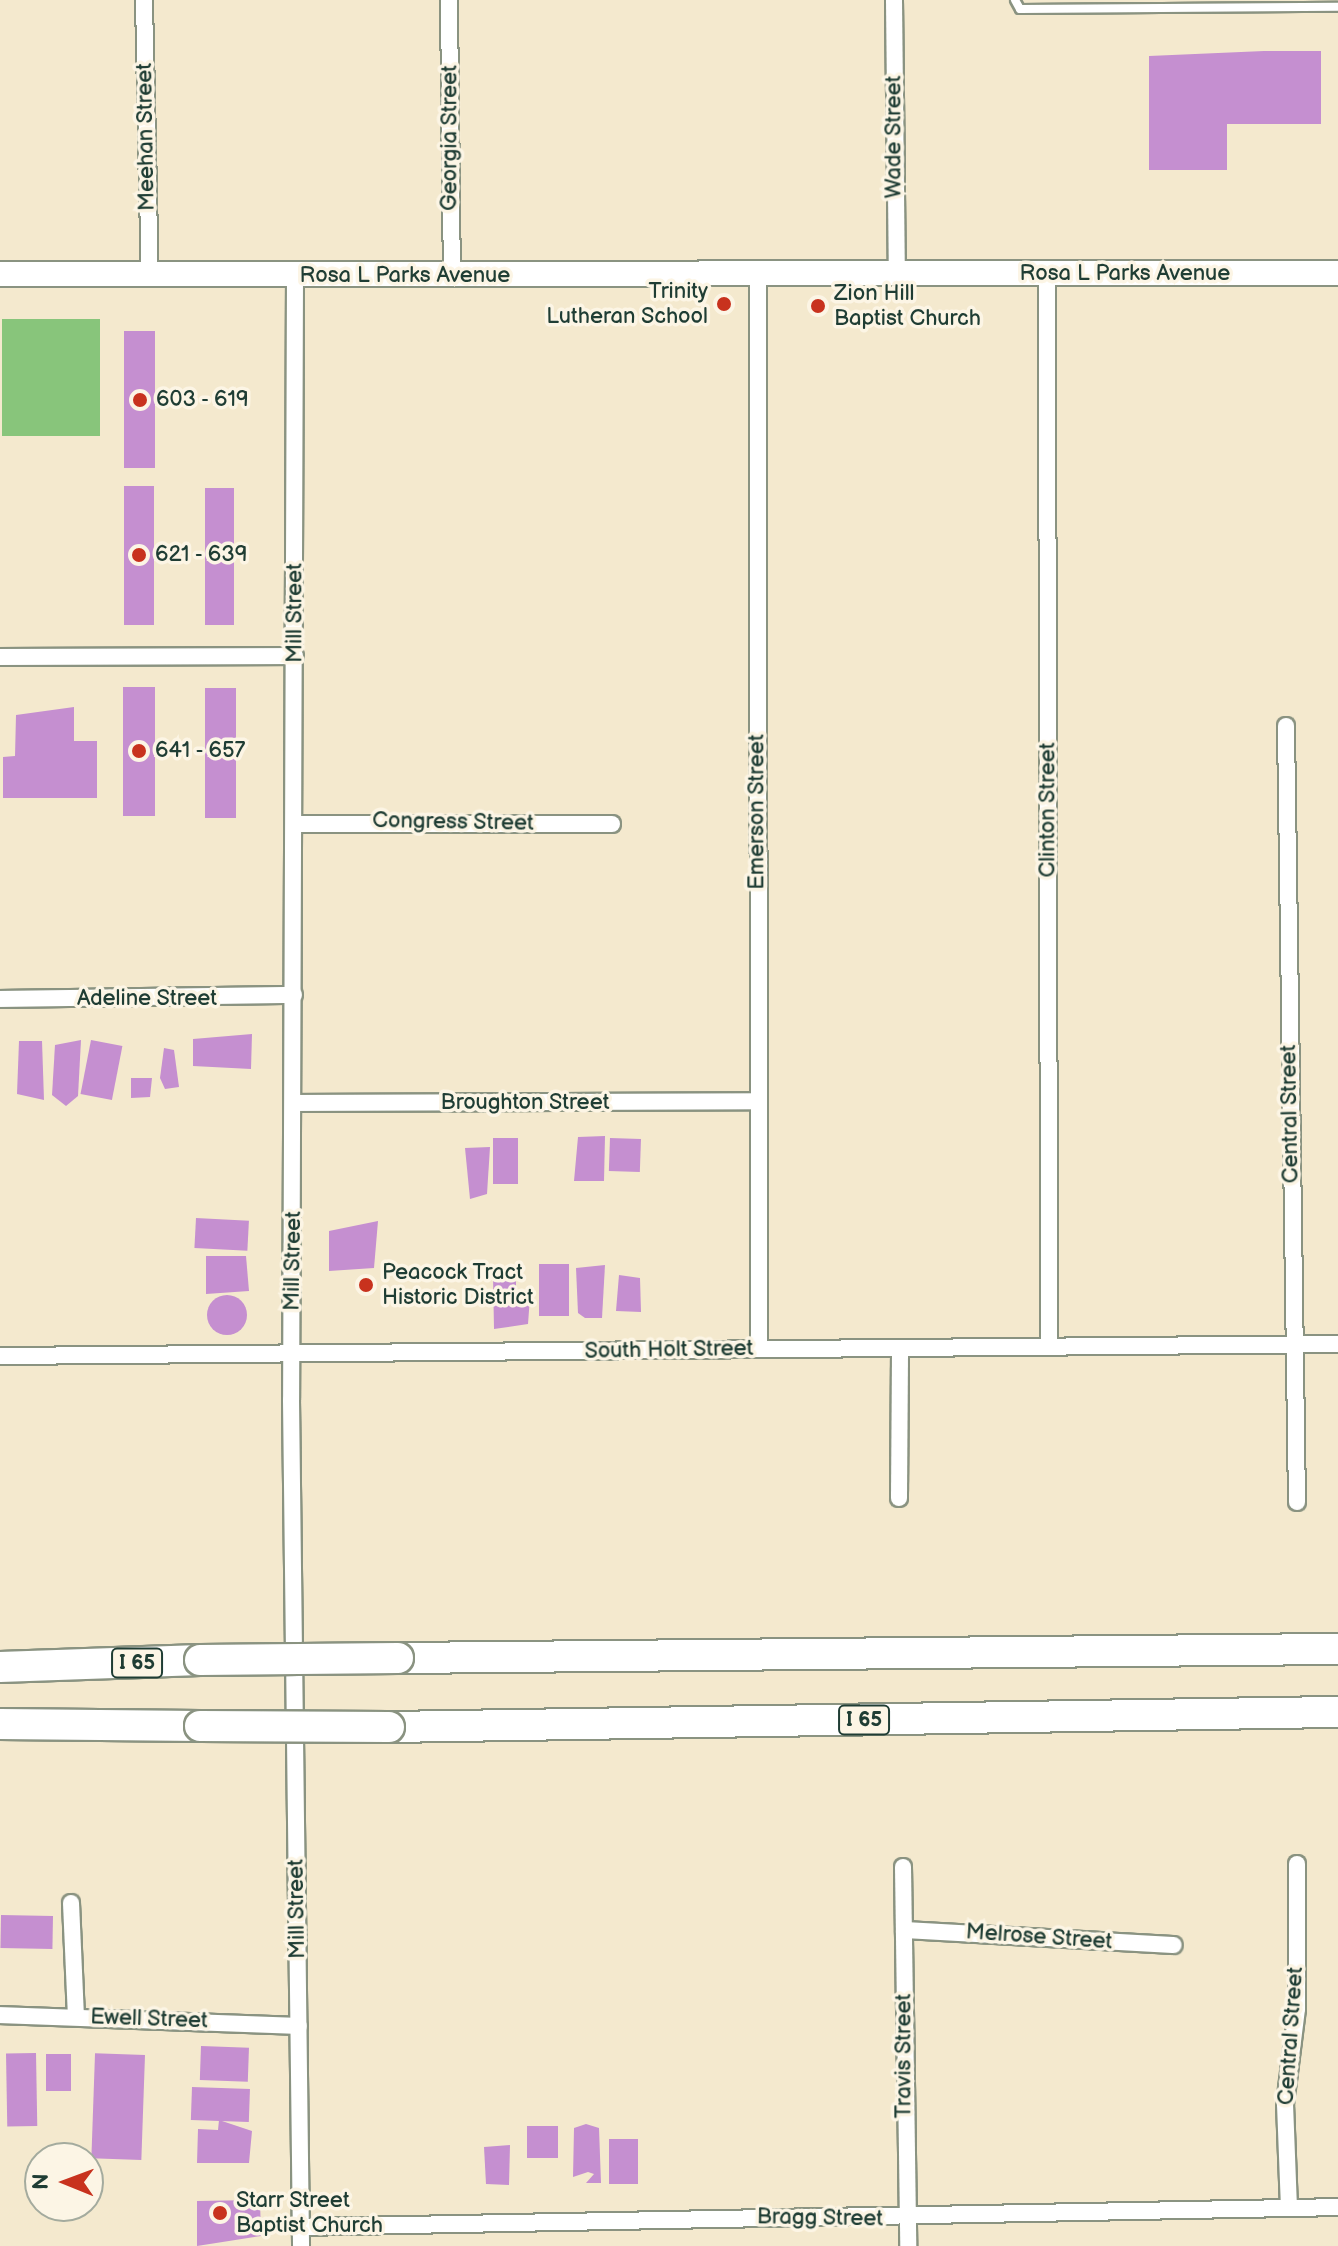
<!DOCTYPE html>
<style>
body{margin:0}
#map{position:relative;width:1338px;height:2246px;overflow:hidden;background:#f4e9ce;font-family:"Balsamiq Sans",sans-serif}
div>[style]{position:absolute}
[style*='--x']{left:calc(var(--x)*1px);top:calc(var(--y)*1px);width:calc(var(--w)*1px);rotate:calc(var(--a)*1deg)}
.green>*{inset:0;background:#88c57b;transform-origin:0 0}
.building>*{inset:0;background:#c58fd0;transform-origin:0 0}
.round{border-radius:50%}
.roads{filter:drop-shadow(2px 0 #8a9381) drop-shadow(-2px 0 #8a9381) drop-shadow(0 2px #8a9381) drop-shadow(0 -2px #8a9381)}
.lane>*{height:8px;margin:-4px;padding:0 4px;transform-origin:4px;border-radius:4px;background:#fff}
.street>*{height:16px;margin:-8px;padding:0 8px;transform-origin:8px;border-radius:8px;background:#fff}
.secondary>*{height:24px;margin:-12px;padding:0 12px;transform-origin:12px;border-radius:12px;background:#fff}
.highway>*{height:30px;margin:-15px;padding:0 15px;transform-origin:15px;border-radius:15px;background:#fff}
.bridges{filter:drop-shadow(2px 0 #8a9381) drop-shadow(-2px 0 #8a9381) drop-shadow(0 2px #8a9381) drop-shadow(0 -2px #8a9381)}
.highway-bridge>*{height:30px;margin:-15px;padding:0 15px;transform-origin:15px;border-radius:15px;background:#fff}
.dots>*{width:22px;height:22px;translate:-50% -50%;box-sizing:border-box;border:4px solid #fcf5e5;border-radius:50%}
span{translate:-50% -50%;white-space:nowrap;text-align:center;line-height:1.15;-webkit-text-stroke:7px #fcf5e5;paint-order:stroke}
.shield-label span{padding:2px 6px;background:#fcf5e5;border:2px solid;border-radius:6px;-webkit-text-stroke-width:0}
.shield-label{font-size:20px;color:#1f3d34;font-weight:700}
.street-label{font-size:22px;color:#1f3d34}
.poi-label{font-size:22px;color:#1f3d34}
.right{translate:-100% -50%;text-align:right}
.left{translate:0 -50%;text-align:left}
.north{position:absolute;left:24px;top:2142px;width:80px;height:80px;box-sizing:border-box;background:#fcf5e5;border:2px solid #a4ab9e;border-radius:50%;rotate:271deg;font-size:22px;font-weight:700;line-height:32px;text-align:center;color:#1f3d34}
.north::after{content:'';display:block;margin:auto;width:28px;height:36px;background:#c8321e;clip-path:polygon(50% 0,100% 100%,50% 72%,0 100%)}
</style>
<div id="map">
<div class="green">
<i style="left:2px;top:319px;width:98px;height:117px"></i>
</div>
<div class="building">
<i style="clip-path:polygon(1264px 51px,1321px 51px,1321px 124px,1227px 124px,1227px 170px,1149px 170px,1149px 56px)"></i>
<i style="left:124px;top:331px;width:31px;height:137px"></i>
<i style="left:124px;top:486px;width:30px;height:139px"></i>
<i style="left:205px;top:488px;width:29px;height:137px"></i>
<i style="left:123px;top:687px;width:32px;height:129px"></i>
<i style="left:205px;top:688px;width:31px;height:130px"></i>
<i style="clip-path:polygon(74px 707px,74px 741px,97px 741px,97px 798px,3px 798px,3px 757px,15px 756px,16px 715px)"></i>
<i style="clip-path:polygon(252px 1034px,251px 1069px,193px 1066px,193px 1039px)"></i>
<i style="clip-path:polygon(81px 1040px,78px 1096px,66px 1106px,52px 1095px,55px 1045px)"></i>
<i style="left:91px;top:1040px;width:32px;height:55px;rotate:11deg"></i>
<i style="clip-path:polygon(19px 1041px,42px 1041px,44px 1100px,17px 1094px)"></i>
<i style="clip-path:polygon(164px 1048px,174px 1050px,179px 1087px,165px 1089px,160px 1078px)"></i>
<i style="clip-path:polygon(131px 1078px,152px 1078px,150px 1097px,131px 1098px)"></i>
<i style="clip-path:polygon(605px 1136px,604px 1181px,574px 1181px,578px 1137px)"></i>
<i style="left:518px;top:1138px;width:46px;height:25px;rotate:90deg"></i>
<i style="left:610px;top:1138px;width:31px;height:33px;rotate:2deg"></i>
<i style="clip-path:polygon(490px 1147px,487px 1194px,470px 1199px,465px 1148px)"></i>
<i style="left:196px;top:1218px;width:53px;height:30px;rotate:3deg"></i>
<i style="clip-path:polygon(378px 1221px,374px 1268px,329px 1271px,329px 1231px)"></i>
<i style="clip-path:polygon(206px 1256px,246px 1256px,249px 1291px,206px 1294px)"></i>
<i style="left:539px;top:1264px;width:30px;height:52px"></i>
<i style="clip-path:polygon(605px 1265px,602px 1318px,585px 1318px,578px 1313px,576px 1268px)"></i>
<i style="clip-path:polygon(619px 1275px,640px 1278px,641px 1312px,616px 1311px)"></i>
<i style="clip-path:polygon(493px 1276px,516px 1278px,516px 1297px,530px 1297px,528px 1324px,494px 1329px)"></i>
<i class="round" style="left:207px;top:1295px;width:40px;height:40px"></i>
<i style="left:1px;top:1915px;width:52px;height:33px;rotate:1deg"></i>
<i style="left:201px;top:2046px;width:48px;height:34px;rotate:2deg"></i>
<i style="left:36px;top:2053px;width:73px;height:30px;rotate:89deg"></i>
<i style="left:46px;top:2054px;width:25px;height:37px"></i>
<i style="left:145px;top:2055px;width:105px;height:50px;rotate:92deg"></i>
<i style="left:192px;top:2087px;width:58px;height:33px;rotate:2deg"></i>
<i style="clip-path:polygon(219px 2120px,252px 2131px,249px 2163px,197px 2163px,198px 2129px,218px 2130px)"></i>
<i style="clip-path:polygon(586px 2124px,599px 2128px,601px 2183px,586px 2183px,594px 2174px,588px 2172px,573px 2177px,574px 2128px)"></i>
<i style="left:558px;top:2126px;width:32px;height:31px;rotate:90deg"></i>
<i style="left:609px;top:2139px;width:29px;height:45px"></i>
<i style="clip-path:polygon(510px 2145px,509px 2185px,486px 2184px,484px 2147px)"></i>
<i style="clip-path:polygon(260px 2200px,261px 2236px,197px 2246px,197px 2201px)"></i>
</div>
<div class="roads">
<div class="lane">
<i style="--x:1015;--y:0;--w:10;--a:61"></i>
<i style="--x:1020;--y:9;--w:318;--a:-0.4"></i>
</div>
<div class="street">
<i style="--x:144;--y:0;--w:275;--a:88.8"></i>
<i style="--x:449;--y:0;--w:275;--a:89.4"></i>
<i style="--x:894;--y:0;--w:274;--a:89.4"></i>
<i style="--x:1047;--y:274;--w:1072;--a:89.89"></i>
<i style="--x:758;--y:275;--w:1074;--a:89.95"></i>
<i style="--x:295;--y:277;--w:1123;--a:90.2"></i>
<i style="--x:291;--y:1400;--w:846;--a:89.32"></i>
<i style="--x:0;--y:657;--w:295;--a:-0.2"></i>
<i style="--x:1286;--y:726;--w:776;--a:89.19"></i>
<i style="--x:294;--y:824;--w:318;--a:0"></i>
<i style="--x:0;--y:999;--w:294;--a:-0.8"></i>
<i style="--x:295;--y:1103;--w:461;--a:-0.2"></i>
<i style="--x:0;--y:1356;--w:1338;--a:-0.51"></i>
<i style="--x:899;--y:1498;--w:150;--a:-89.6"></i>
<i style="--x:903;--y:1867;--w:379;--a:89.2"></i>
<i style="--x:71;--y:1903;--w:114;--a:87.5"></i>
<i style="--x:904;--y:1930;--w:270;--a:3.2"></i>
<i style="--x:0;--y:2015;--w:299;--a:2.1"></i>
<i style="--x:1289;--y:2208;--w:104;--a:-92.2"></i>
<i style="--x:1285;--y:2104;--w:96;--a:-82.8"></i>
<i style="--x:1297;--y:2009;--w:145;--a:-90"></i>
<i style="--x:301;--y:2227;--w:1037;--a:-1.1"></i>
</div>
<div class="secondary">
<i style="--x:0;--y:274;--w:1338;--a:-0.04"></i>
</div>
<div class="highway">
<i style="--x:398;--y:1658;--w:940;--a:-0.55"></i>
<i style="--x:0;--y:1667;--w:200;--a:-2"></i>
<i style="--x:0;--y:1724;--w:200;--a:0.6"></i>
<i style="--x:389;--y:1727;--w:949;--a:-0.91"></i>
</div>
</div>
<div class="bridges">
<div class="highway-bridge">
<i style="--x:200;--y:1660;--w:198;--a:-0.6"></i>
<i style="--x:200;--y:1726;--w:189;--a:0.3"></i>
</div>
</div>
<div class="dots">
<i style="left:724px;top:304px;background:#c8321e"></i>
<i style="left:818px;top:306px;background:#c8321e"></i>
<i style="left:140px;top:400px;background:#c8321e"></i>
<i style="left:139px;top:555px;background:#c8321e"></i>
<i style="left:139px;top:751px;background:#c8321e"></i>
<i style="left:366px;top:1285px;background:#c8321e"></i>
<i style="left:220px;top:2213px;background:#c8321e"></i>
</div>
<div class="shield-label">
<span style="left:137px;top:1663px">I 65</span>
<span style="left:864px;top:1720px">I 65</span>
</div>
<div class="street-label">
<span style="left:146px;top:137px;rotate:-91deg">Meehan Street</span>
<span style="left:894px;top:137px;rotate:-90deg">Wade Street</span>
<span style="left:450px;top:138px;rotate:-90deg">Georgia Street</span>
<span style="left:1125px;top:274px">Rosa L Parks Avenue</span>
<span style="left:405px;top:276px">Rosa L Parks Avenue</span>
<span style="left:295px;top:613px;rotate:-90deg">Mill Street</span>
<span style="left:1048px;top:810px;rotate:-90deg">Clinton Street</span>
<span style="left:757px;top:812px;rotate:-90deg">Emerson Street</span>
<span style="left:453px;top:822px;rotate:1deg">Congress Street</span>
<span style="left:147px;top:999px">Adeline Street</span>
<span style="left:525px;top:1103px">Broughton Street</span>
<span style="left:1290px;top:1114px;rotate:-91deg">Central Street</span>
<span style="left:293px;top:1261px;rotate:-89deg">Mill Street</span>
<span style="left:669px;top:1350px;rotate:-1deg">South Holt Street</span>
<span style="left:297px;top:1909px;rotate:-91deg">Mill Street</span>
<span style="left:1039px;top:1937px;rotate:4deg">Melrose Street</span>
<span style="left:149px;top:2019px;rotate:2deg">Ewell Street</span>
<span style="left:1291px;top:2036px;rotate:-86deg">Central Street</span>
<span style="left:904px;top:2056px;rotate:-90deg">Travis Street</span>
<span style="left:820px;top:2218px;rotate:1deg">Bragg Street</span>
</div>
<div class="poi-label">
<span class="right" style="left:708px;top:304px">Trinity<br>Lutheran School</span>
<span class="left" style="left:834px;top:306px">Zion Hill<br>Baptist Church</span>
<span class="left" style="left:156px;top:400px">603 - 619</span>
<span class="left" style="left:155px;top:555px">621 - 639</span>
<span class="left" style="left:155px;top:751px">641 - 657</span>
<span class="left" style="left:382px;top:1285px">Peacock Tract<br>Historic District</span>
<span class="left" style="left:236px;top:2213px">Starr Street<br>Baptist Church</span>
</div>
<div class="north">N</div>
</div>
